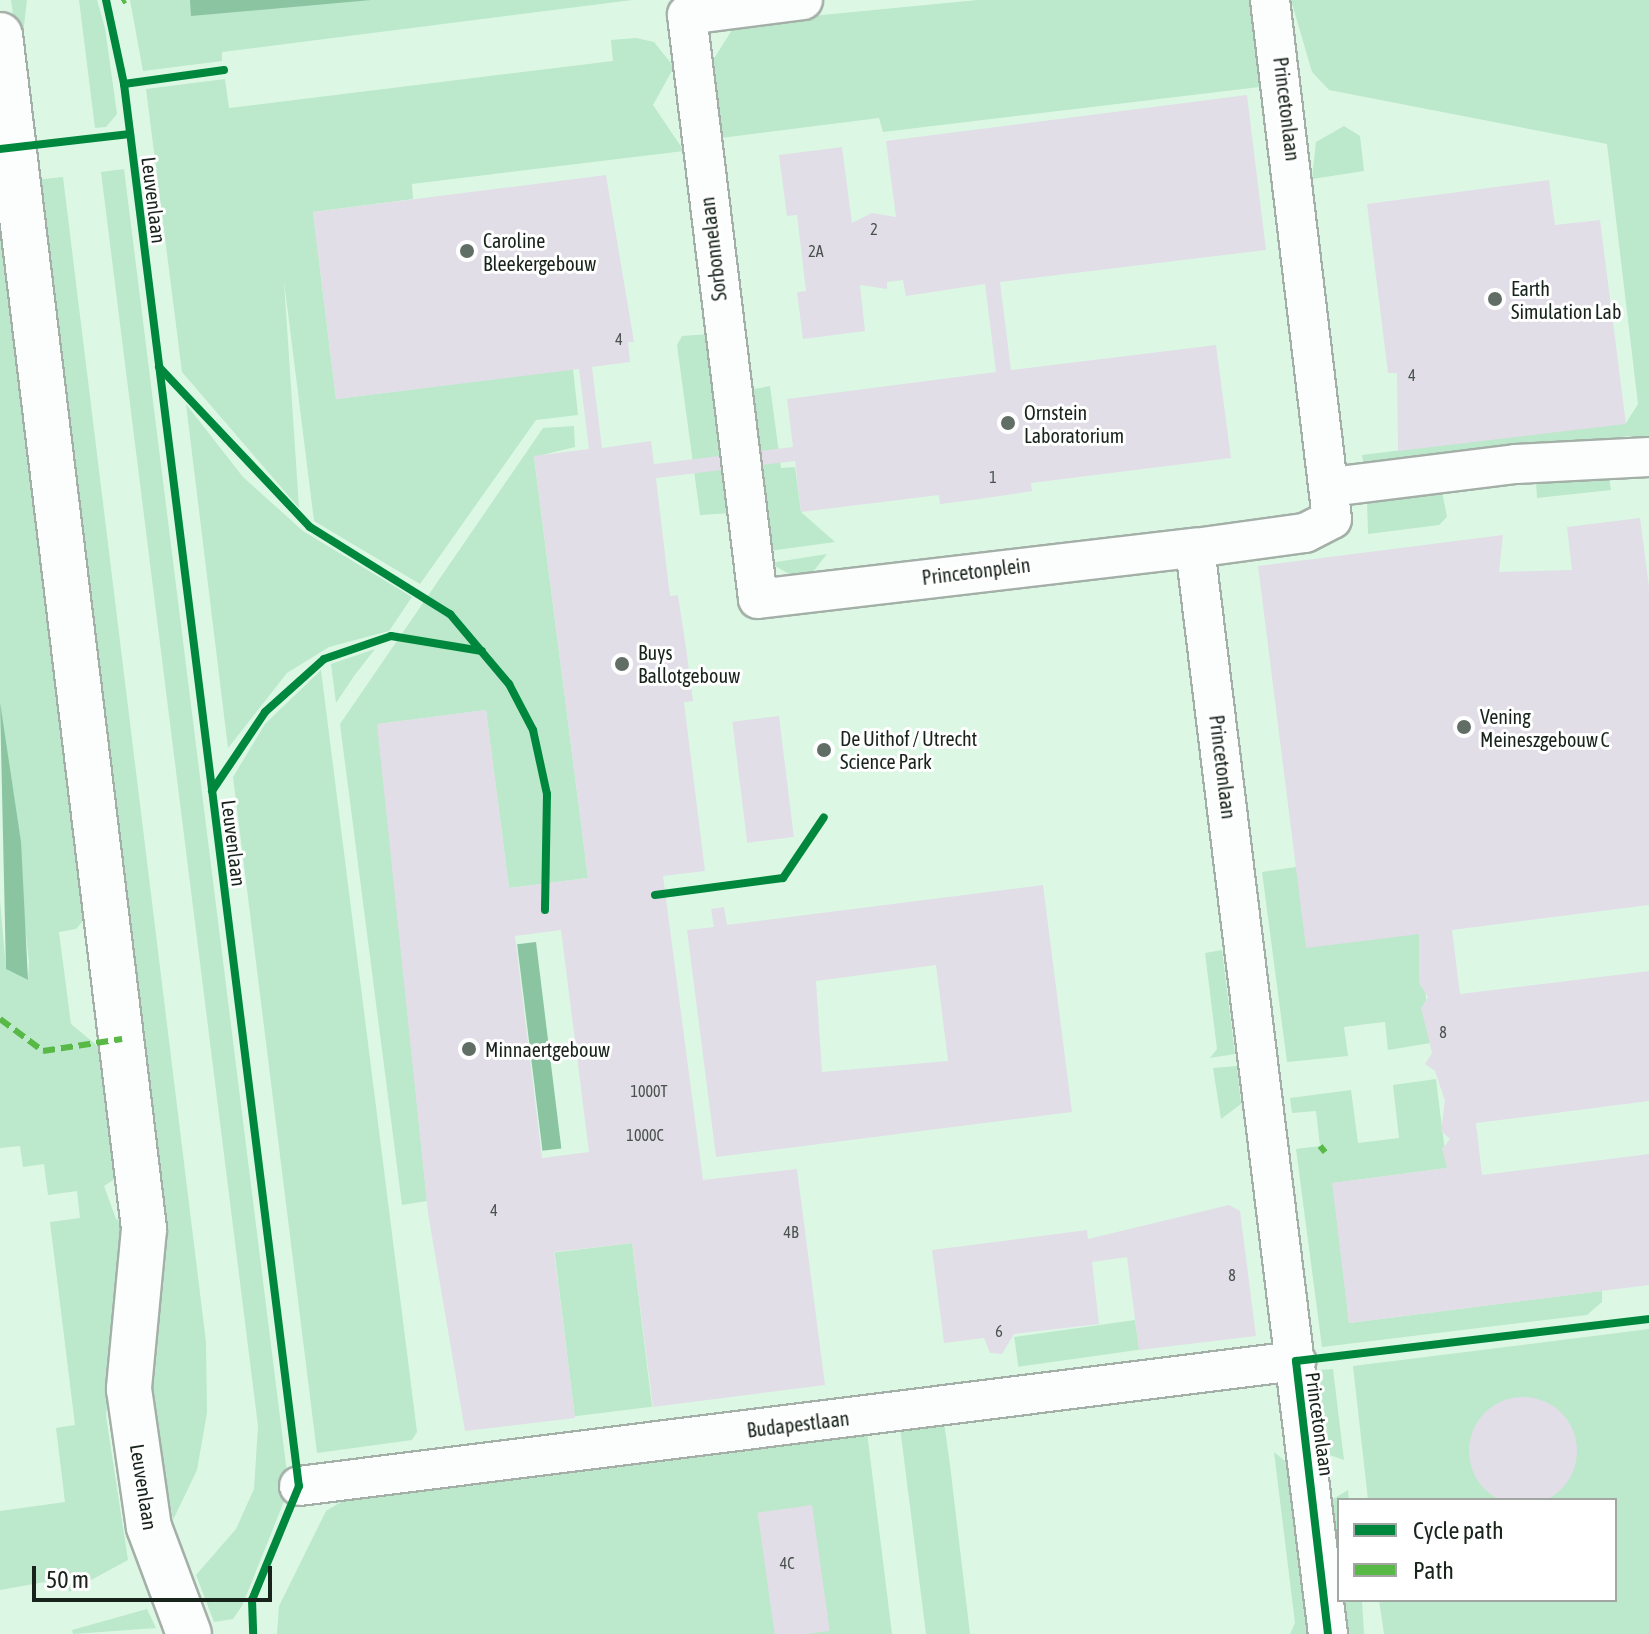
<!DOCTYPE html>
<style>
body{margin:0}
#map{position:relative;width:1649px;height:1634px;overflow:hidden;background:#ebf9ef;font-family:"Asap Condensed",sans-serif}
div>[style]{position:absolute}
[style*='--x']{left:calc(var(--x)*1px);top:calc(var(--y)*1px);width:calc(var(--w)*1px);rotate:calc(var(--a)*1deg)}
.built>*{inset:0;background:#dcf8e5}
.green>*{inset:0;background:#bce8cb;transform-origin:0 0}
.water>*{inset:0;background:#8ac4a0;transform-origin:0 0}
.building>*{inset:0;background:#e1dee7;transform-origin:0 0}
.round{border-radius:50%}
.roads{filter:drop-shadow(2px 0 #a3afa7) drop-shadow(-2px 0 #a3afa7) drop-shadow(0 2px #a3afa7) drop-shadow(0 -2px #a3afa7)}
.street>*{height:38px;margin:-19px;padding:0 19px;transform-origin:19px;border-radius:19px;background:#fcfefd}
.secondary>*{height:44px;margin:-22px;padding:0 22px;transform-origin:22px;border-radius:22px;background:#fcfefd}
.quiet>*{height:6px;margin-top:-3px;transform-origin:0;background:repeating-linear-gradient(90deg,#58b947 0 12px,transparent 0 18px)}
.cycleway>*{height:8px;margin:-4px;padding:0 4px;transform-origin:4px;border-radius:4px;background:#00873e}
.dots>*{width:22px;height:22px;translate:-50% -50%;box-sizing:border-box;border:4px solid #fff;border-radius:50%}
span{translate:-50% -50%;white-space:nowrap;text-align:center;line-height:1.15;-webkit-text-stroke:6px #fff;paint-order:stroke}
.number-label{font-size:16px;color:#4a524e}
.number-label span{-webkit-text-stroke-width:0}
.street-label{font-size:20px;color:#17231b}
.poi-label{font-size:20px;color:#17231b}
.left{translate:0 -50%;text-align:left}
.legend{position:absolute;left:1337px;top:1498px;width:280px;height:104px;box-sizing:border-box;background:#fff;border:2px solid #a2a7a4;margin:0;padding:10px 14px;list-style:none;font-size:24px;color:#17231b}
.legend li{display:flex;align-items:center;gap:16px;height:40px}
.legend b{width:40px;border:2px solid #a2a7a4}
.scale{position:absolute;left:32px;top:1566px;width:240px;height:36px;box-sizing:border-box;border:4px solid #17231b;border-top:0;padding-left:10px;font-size:24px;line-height:28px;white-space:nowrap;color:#17231b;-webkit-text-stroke:6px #fff;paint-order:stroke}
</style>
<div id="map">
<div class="built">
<i style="clip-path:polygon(evenodd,0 0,1649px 0,1649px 1634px,0 1634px,0 0,1339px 1500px,1615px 1500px,1615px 1600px,1339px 1600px,1339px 1500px)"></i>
</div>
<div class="green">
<i style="clip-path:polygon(11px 0,27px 0,21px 52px,18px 52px)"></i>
<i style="clip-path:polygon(79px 0,97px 0,105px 28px,117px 114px,106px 127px,95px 128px)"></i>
<i style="clip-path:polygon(130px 0,632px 0,222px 52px,222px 61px,143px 71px)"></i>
<i style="clip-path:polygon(978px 0,1255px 0,1268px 86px,883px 132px,879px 118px,721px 138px,708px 68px,732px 30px,749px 22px)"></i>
<i style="clip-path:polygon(1291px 0,1649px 0,1649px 441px,1630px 436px,1364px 466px,1362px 455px,1626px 423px,1638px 404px,1607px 144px,1329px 90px,1312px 72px)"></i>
<i style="clip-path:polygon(636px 38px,654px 42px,674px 67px,653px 105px,684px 151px,412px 184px,413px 199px,313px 212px,336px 399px,573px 369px,578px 415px,536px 420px,420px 584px,314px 521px,284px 281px,299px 508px,182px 372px,146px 89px,225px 79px,229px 108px,613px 61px,611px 40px)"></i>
<i style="clip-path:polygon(1344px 126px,1360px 136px,1364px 171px,1312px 179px,1316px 142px)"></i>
<i style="clip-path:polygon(124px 169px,289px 1489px,242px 1606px,233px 1619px,214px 1622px,196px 1575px,236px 1529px,254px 1489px,258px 1426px,101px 172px)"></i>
<i style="clip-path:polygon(63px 177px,206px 1342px,207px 1413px,197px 1470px,173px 1520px,149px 1382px,165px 1217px,34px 180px)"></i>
<i style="clip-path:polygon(0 199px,89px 914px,76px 929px,59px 932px,71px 1024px,105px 1052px,123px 1174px,104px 1186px,116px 1219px,126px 1224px,106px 1416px,128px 1560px,69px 1592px,67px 1578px,0 1590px,0 1511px,65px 1502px,56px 1428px,75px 1425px,50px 1222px,80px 1218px,77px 1191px,48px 1195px,44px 1164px,23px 1167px,20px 1146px,0 1148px,0 900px,6px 969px,28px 980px,29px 962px,0 702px)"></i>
<i style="clip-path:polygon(710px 334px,732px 513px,700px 515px,677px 345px,682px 336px)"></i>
<i style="clip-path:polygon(770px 386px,781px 468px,795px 467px,801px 512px,835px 542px,769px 551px,749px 401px,754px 389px)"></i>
<i style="clip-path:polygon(186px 404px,243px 477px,303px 531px,412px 597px,389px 631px,329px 647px,287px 673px,228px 748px)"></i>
<i style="clip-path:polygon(574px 426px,575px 447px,534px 457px,588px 878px,509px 888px,486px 710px,378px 724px,427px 1201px,402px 1205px,340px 724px,543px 428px)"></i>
<i style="clip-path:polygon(1609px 477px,1611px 490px,1537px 498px,1536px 482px)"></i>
<i style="clip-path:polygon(1441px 486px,1447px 517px,1439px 525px,1368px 534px,1367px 498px)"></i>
<i style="clip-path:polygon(827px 554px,809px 577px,796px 578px,770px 563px)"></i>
<i style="clip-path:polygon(375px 649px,354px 676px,336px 703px,331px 664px)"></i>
<i style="clip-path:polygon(321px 670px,417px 1432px,412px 1440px,317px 1453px,233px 777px,265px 724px)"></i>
<i style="clip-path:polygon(1296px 867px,1419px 934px,1431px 1043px,1388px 1050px,1385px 1022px,1367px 1024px,1344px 1027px,1348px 1056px,1287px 1062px,1262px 872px)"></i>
<i style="clip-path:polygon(1222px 950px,1235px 1054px,1210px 1058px,1217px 1049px,1205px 953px)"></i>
<i style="clip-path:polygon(1237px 1066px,1241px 1104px,1221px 1119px,1213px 1068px)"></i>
<i style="clip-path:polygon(1436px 1079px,1447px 1168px,1333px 1183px,1349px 1323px,1602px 1291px,1602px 1302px,1587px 1315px,1322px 1347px,1296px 1149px,1320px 1146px,1316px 1111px,1292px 1113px,1290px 1098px,1351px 1090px,1358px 1143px,1399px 1138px,1393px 1085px)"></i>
<i style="left:632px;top:1243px;width:165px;height:78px;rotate:83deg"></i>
<i style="left:1135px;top:1320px;width:30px;height:122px;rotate:82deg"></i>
<i style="clip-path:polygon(1649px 1329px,1649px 1634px,1384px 1634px,1379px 1600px,1615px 1600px,1615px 1500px,1368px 1500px,1353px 1366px)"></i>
<i style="clip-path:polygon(1333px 1369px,1344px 1460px,1324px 1453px,1315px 1379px,1319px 1370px)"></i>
<i style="clip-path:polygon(944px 1422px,950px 1465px,970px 1634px,926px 1634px,900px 1427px)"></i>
<i style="clip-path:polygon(867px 1432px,892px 1634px,277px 1634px,279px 1606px,326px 1511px,349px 1497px)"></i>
<i style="clip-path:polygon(1274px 1452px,1292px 1467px,1308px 1634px,1290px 1634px,1295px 1623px)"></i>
<i style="clip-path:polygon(1348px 1490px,1349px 1500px,1339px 1500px,1339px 1562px,1330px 1501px)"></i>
<i style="clip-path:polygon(1342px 1600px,1362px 1600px,1364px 1634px,1346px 1634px)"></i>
<i style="clip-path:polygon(147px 1609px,156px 1628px,73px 1634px,72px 1630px)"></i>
</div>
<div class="water">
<i style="clip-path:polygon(190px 0,371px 0,191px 16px)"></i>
<i style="clip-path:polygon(0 702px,21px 842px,28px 980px,6px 969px)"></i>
<i style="left:536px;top:942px;width:208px;height:19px;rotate:83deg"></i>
</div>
<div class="building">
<i style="clip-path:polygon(evenodd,1247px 95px,1266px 250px,1000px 282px,1011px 370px,1216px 345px,1231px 458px,1031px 483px,1032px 491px,973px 500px,940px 504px,939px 495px,801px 512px,795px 461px,656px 478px,670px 596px,678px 595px,686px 648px,693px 701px,684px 702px,705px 871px,663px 876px,703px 1180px,797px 1169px,825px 1385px,653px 1407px,632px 1243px,554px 1252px,575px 1418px,465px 1431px,428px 1213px,377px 724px,486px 710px,509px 888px,588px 878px,534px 456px,589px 449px,579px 369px,336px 399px,313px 212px,606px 175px,634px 342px,628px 342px,630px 362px,592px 367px,602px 448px,651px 441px,654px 464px,793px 447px,787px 399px,996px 372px,985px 284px,906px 296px,903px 280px,887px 282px,887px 289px,860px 285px,865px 331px,803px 339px,797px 292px,806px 291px,797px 215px,787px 216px,779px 155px,842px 147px,852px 223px,872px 213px,896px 217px,886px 141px,1247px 95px,561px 930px,589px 1152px,542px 1158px,515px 936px,561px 930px)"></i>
<i style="clip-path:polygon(1549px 180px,1555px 225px,1600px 220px,1626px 424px,1398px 451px,1397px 373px,1388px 373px,1367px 204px)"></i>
<i style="clip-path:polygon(1640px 518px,1649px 587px,1649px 905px,1452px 930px,1460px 994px,1649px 971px,1649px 1101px,1476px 1123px,1482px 1175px,1649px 1154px,1649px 1285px,1349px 1323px,1332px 1183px,1447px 1168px,1442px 1149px,1450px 1139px,1441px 1131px,1445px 1101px,1435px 1071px,1425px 1064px,1432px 1053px,1421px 1008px,1428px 997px,1419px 983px,1419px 934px,1306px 948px,1258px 566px,1503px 535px,1499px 572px,1572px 570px,1567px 527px)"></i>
<i style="left:779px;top:716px;width:122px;height:47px;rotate:83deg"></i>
<i style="clip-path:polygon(evenodd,1043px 885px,1072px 1112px,716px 1157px,687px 930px,714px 927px,711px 909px,724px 907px,727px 925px,1043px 885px,936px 965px,948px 1061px,822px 1072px,816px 981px,936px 965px)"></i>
<i style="clip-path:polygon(1229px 1205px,1240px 1211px,1256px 1336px,1139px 1350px,1127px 1257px,1092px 1262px,1099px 1324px,1014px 1334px,1002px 1354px,990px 1353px,984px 1338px,944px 1343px,932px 1250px,1087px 1230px,1088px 1239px)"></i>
<i class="round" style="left:1469px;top:1397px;width:108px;height:108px"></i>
<i style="left:812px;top:1505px;width:127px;height:55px;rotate:82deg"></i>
</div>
<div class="roads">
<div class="street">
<i style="--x:803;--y:0;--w:117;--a:172.6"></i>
<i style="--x:687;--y:15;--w:588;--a:83.07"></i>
<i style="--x:758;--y:599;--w:440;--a:-6.7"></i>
<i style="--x:1195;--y:548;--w:111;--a:-7.8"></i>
<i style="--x:1305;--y:533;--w:30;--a:-27"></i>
<i style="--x:1332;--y:519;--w:523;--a:-96.81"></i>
<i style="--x:1331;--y:487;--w:186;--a:-7.1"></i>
<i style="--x:1516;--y:464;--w:133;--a:-3"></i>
<i style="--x:1195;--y:548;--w:1094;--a:83.02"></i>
<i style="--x:299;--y:1486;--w:1005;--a:-7.15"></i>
</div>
<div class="secondary">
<i style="--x:0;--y:35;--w:1203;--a:83.12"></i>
<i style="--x:144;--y:1229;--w:161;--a:95.4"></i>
<i style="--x:129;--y:1389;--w:139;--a:81.8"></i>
<i style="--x:149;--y:1527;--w:114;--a:69.5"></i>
</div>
</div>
<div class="quiet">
<i style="--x:122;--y:2;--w:4;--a:-34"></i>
<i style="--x:0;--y:1019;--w:54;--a:36.7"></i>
<i style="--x:43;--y:1051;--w:80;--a:-8.6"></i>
<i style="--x:1320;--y:1146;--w:8;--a:50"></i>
</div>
<div class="cycleway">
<i style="--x:106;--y:0;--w:86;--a:77.9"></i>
<i style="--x:124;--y:84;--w:1413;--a:82.89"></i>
<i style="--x:299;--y:1486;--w:123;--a:112.4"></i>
<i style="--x:252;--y:1600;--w:34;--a:88"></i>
<i style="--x:124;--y:84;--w:101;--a:-8"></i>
<i style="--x:0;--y:149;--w:131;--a:-6.6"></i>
<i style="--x:159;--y:367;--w:220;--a:46.7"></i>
<i style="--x:310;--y:527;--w:165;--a:31.9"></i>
<i style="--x:450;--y:614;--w:92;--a:49.9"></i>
<i style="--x:509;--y:684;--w:52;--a:62.4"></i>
<i style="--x:533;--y:730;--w:66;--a:77.7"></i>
<i style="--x:547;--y:794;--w:116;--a:91"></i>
<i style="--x:212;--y:791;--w:95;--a:-56.1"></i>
<i style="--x:265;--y:712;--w:79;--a:-41.9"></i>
<i style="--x:324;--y:659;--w:71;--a:-18.9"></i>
<i style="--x:391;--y:636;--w:92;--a:9.4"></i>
<i style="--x:655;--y:895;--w:129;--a:-7.6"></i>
<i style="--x:783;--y:878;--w:73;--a:-56.1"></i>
<i style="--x:1328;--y:1634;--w:275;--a:-96.7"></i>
<i style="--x:1296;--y:1361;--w:355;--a:-6.8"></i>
</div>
<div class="dots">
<i style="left:467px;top:251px;background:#616e65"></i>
<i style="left:1495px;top:299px;background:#616e65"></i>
<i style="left:1008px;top:423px;background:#616e65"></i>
<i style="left:622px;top:664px;background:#616e65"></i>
<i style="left:1464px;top:727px;background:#616e65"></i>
<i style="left:824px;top:750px;background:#616e65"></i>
<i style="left:469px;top:1049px;background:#616e65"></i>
</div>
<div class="number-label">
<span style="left:874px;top:229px">2</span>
<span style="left:816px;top:251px">2A</span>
<span style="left:619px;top:339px">4</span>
<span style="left:1412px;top:375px">4</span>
<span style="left:993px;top:477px">1</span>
<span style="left:1443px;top:1032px">8</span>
<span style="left:649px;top:1091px">1000T</span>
<span style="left:645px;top:1135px">1000C</span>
<span style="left:494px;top:1210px">4</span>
<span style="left:791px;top:1232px">4B</span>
<span style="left:1232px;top:1275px">8</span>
<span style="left:999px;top:1331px">6</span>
<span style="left:787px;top:1563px">4C</span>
</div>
<div class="street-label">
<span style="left:1287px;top:109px;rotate:83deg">Princetonlaan</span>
<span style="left:154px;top:200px;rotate:83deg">Leuvenlaan</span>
<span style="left:713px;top:249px;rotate:-97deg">Sorbonnelaan</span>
<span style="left:976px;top:571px;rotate:-7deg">Princetonplein</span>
<span style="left:1223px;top:767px;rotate:83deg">Princetonlaan</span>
<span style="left:234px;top:843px;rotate:83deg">Leuvenlaan</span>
<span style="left:798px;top:1424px;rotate:-7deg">Budapestlaan</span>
<span style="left:1320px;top:1424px;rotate:82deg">Princetonlaan</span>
<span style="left:144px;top:1487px;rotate:81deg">Leuvenlaan</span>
</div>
<div class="poi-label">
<span class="left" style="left:483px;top:252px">Caroline<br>Bleekergebouw</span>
<span class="left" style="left:1511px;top:300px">Earth<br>Simulation Lab</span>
<span class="left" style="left:1024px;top:424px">Ornstein<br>Laboratorium</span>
<span class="left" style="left:638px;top:664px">Buys<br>Ballotgebouw</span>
<span class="left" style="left:1480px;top:728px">Vening<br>Meineszgebouw C</span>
<span class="left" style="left:840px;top:750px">De Uithof / Utrecht<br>Science Park</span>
<span class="left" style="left:485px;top:1049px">Minnaertgebouw</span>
</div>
<ul class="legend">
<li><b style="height:10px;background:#00873e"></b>Cycle path</li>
<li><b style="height:10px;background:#58b947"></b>Path</li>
</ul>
<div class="scale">50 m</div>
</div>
